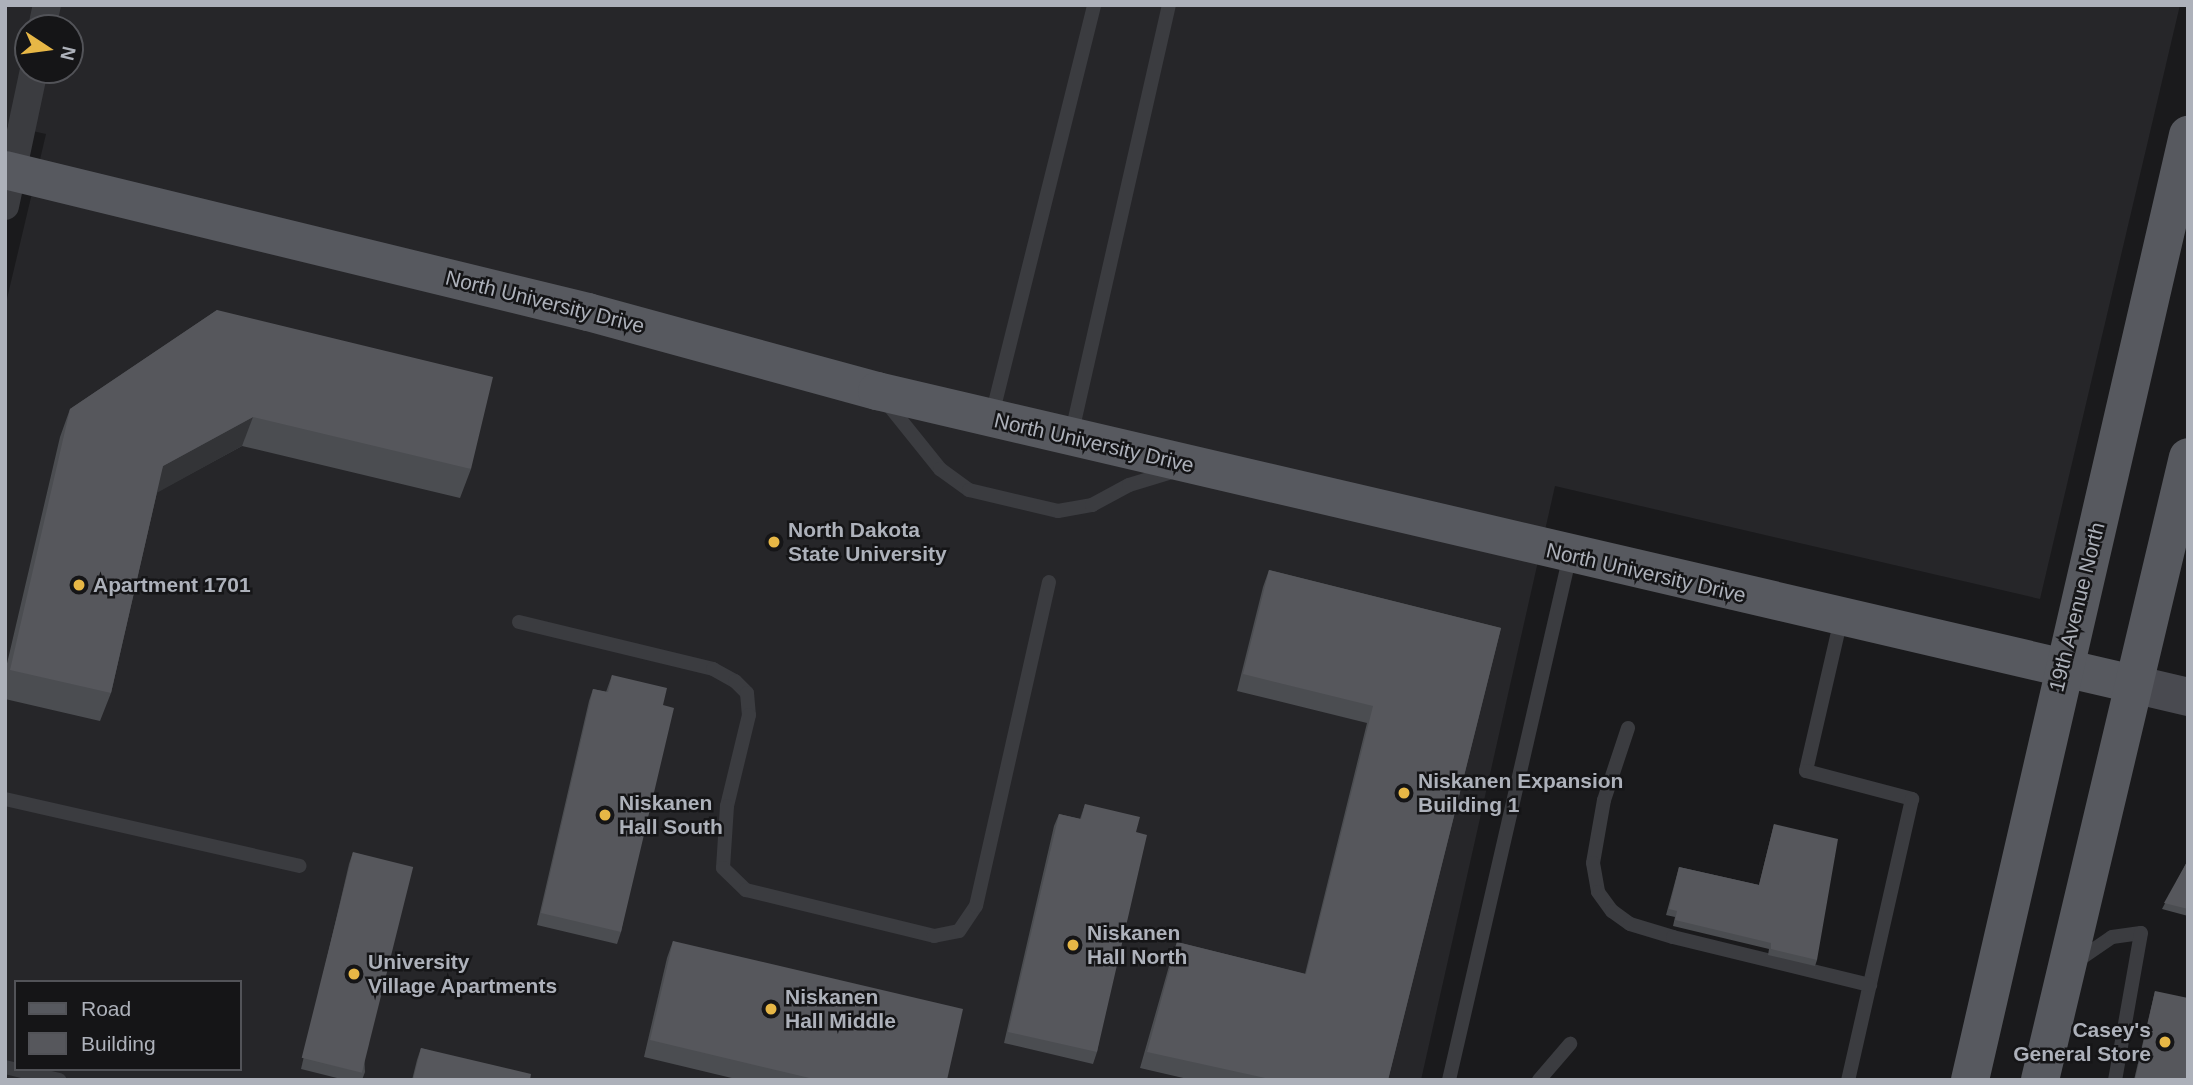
<!DOCTYPE html>
<style>
body{margin:0}
#map{position:relative;width:2193px;height:1085px;overflow:hidden;background:#1a1a1c;font-family:Arial,sans-serif}
div>[style]{position:absolute}
[style*='--x']{left:calc(var(--x)*1px);top:calc(var(--y)*1px);width:calc(var(--w)*1px);rotate:calc(var(--a)*1deg)}
.built>*{inset:0;background:#262629}
.service>*{height:14px;margin:-7px;padding:0 7px;transform-origin:7px;border-radius:7px;background:#3b3c40}
.minor>*{height:28px;margin:-14px;padding:0 14px;transform-origin:14px;border-radius:14px;background:#3b3c40}
.secondary>*{height:38px;margin:-19px;padding:0 19px;transform-origin:19px;border-radius:19px;background:#494a50}
.primary>*{height:38px;margin:-19px;padding:0 19px;transform-origin:19px;border-radius:19px;background:#57595f}
.wall>*{inset:0;background:#4b4d51}
.shaded-wall>*{inset:0;background:#333437}
.building>*{inset:0;background:#56575c;transform-origin:0 0}
.dots>*{width:19px;height:19px;translate:-50% -50%;box-sizing:border-box;border:4px solid #151517;border-radius:50%}
span{translate:-50% -50%;white-space:nowrap;text-align:center;line-height:1.15;-webkit-text-stroke:5px #151517;paint-order:stroke}
.street-label{font-size:21px;color:#adb1ba}
.poi-label{font-size:21px;color:#adb1ba;font-weight:700}
.left{translate:0 -50%;text-align:left}
.right{translate:-100% -50%;text-align:right}
.frame{position:absolute;inset:0;border:7px solid #adb1ba;pointer-events:none}
.legend{position:absolute;left:14px;top:980px;width:228px;height:91px;box-sizing:border-box;background:#151517;border:2px solid #525358;margin:0;padding:9px 12px;list-style:none;font-size:21px;color:#adb1ba}
.legend li{display:flex;align-items:center;gap:14px;height:35px}
.legend b{width:35px;border:2px solid #525358}
.north{position:absolute;left:14px;top:14px;width:70px;height:70px;box-sizing:border-box;background:#151517;border:2px solid #525358;border-radius:50%;rotate:103deg;font-size:19px;font-weight:700;line-height:28px;text-align:center;color:#adb1ba}
.north::after{content:'';display:block;margin:auto;width:24px;height:32px;background:#e7b746;clip-path:polygon(50% 0,100% 100%,50% 72%,0 100%)}
</style>
<div id="map">
<div class="built">
<i style="clip-path:polygon(evenodd,5px 5px,2180px 5px,2040px 599px,1555px 486px,1421px 1080px,5px 1080px,5px 307px,46px 134px,5px 125px,5px 5px,28px 28px,70px 28px,70px 70px,28px 70px,28px 28px,5px 5px,16px 982px,240px 982px,240px 1069px,16px 1069px,16px 982px)"></i>
</div>
<div class="service">
<i style="--x:887;--y:403;--w:85;--a:51.2"></i>
<i style="--x:940;--y:469;--w:36;--a:36"></i>
<i style="--x:969;--y:490;--w:91;--a:13.3"></i>
<i style="--x:1058;--y:511;--w:35;--a:-10"></i>
<i style="--x:1092;--y:505;--w:42;--a:-28.4"></i>
<i style="--x:1129;--y:485;--w:48;--a:-16.9"></i>
<i style="--x:992;--y:415;--w:422;--a:-76"></i>
<i style="--x:1071;--y:436;--w:442;--a:-77.2"></i>
<i style="--x:1841;--y:619;--w:156;--a:103"></i>
<i style="--x:1806;--y:771;--w:110;--a:14.8"></i>
<i style="--x:1912;--y:799;--w:288;--a:102.8"></i>
<i style="--x:519;--y:622;--w:200;--a:13.6"></i>
<i style="--x:713;--y:669;--w:25;--a:29"></i>
<i style="--x:735;--y:681;--w:17;--a:45"></i>
<i style="--x:747;--y:693;--w:22;--a:85"></i>
<i style="--x:749;--y:715;--w:94;--a:103.6"></i>
<i style="--x:727;--y:806;--w:62;--a:93.7"></i>
<i style="--x:723;--y:868;--w:32;--a:44"></i>
<i style="--x:746;--y:890;--w:194;--a:13.7"></i>
<i style="--x:934;--y:936;--w:25;--a:-11"></i>
<i style="--x:959;--y:931;--w:30;--a:-56"></i>
<i style="--x:976;--y:906;--w:332;--a:-77.3"></i>
<i style="--x:1628;--y:728;--w:76;--a:108.4"></i>
<i style="--x:1604;--y:800;--w:64;--a:99.9"></i>
<i style="--x:1593;--y:863;--w:29;--a:80"></i>
<i style="--x:1598;--y:892;--w:24;--a:54"></i>
<i style="--x:1612;--y:911;--w:22;--a:36"></i>
<i style="--x:1630;--y:924;--w:45;--a:16.8"></i>
<i style="--x:1673;--y:937;--w:203;--a:13.7"></i>
<i style="--x:5;--y:799;--w:302;--a:12.8"></i>
<i style="--x:2077;--y:961;--w:42;--a:-34.4"></i>
<i style="--x:2112;--y:937;--w:29;--a:-8"></i>
<i style="--x:2141;--y:933;--w:149;--a:100"></i>
<i style="--x:5;--y:1067;--w:56;--a:13.5"></i>
<i style="--x:1449;--y:1080;--w:539;--a:-77.02"></i>
<i style="--x:1539;--y:1080;--w:48;--a:-49.3"></i>
</div>
<div class="minor">
<i style="--x:42;--y:28;--w:24;--a:-78"></i>
<i style="--x:5;--y:206;--w:139;--a:-78"></i>
</div>
<div class="secondary">
<i style="--x:2133;--y:684;--w:57;--a:13.3"></i>
</div>
<div class="primary">
<i style="--x:5;--y:170;--w:600;--a:13.69"></i>
<i style="--x:588;--y:312;--w:300;--a:15.3"></i>
<i style="--x:877;--y:391;--w:1290;--a:13.13"></i>
<i style="--x:1970;--y:1080;--w:970;--a:-77.01"></i>
<i style="--x:2040;--y:1080;--w:640;--a:-76.64"></i>
</div>
<div class="wall">
<i style="clip-path:polygon(217px 310px,471px 469px,460px 498px,242px 446px,157px 492px,111px 693px,100px 721px,5px 699px,5px 672px,60px 437px,70px 409px)"></i>
<i style="clip-path:polygon(1269px 570px,1501px 628px,1388px 1080px,1192px 1080px,1140px 1068px,1171px 959px,1177px 942px,1305px 974px,1367px 723px,1237px 691px,1263px 587px)"></i>
<i style="clip-path:polygon(612px 675px,663px 705px,621px 932px,617px 944px,537px 925px,589px 701px,593px 689px,606px 692px)"></i>
<i style="clip-path:polygon(1085px 804px,1136px 832px,1097px 1052px,1093px 1064px,1004px 1043px,1054px 826px,1059px 814px,1080px 819px)"></i>
<i style="clip-path:polygon(1774px 824px,1817px 960px,1815px 966px,1768px 955px,1769px 949px,1673px 926px,1675px 917px,1666px 915px,1679px 867px,1759px 885px)"></i>
<i style="clip-path:polygon(353px 852px,365px 1072px,362px 1080px,345px 1080px,301px 1069px,349px 864px)"></i>
<i style="clip-path:polygon(2188px 860px,2188px 916px,2162px 909px)"></i>
<i style="clip-path:polygon(673px 941px,947px 1080px,740px 1080px,644px 1057px,667px 958px)"></i>
<i style="clip-path:polygon(2155px 991px,2188px 1080px,2134px 1080px)"></i>
<i style="clip-path:polygon(421px 1048px,530px 1080px,412px 1080px,417px 1060px)"></i>
</div>
<div class="shaded-wall">
<i style="clip-path:polygon(253px 417px,242px 446px,153px 495px,163px 466px)"></i>
</div>
<div class="building">
<i style="clip-path:polygon(217px 310px,493px 377px,471px 469px,253px 417px,163px 466px,111px 693px,10px 670px,70px 409px)"></i>
<i style="clip-path:polygon(1269px 570px,1501px 628px,1388px 1080px,1274px 1080px,1147px 1052px,1177px 942px,1306px 974px,1373px 706px,1243px 674px)"></i>
<i style="clip-path:polygon(612px 675px,667px 688px,663px 705px,674px 708px,621px 932px,541px 913px,593px 689px,608px 692px)"></i>
<i style="clip-path:polygon(1085px 804px,1140px 817px,1136px 832px,1147px 835px,1097px 1052px,1008px 1032px,1059px 814px,1081px 819px)"></i>
<i style="clip-path:polygon(1774px 824px,1838px 839px,1817px 960px,1771px 949px,1771px 943px,1675px 920px,1677px 911px,1669px 909px,1679px 867px,1759px 885px)"></i>
<i style="left:353px;top:852px;width:62px;height:212px;rotate:14deg"></i>
<i style="clip-path:polygon(2188px 860px,2188px 909px,2164px 903px)"></i>
<i style="clip-path:polygon(673px 941px,963px 1009px,947px 1080px,818px 1080px,650px 1040px)"></i>
<i style="clip-path:polygon(2155px 991px,2188px 998px,2188px 1080px,2135px 1080px)"></i>
<i style="clip-path:polygon(421px 1048px,531px 1074px,530px 1080px,413px 1080px)"></i>
</div>
<div class="dots">
<i style="left:774px;top:542px;background:#e7b746"></i>
<i style="left:79px;top:585px;background:#e7b746"></i>
<i style="left:1404px;top:793px;background:#e7b746"></i>
<i style="left:605px;top:815px;background:#e7b746"></i>
<i style="left:1073px;top:945px;background:#e7b746"></i>
<i style="left:354px;top:974px;background:#e7b746"></i>
<i style="left:771px;top:1009px;background:#e7b746"></i>
<i style="left:2165px;top:1042px;background:#e7b746"></i>
</div>
<div class="street-label">
<span style="left:545px;top:302px;rotate:14deg">North University Drive</span>
<span style="left:1094px;top:443px;rotate:13deg">North University Drive</span>
<span style="left:1646px;top:573px;rotate:13deg">North University Drive</span>
<span style="left:2077px;top:607px;rotate:-76deg">19th Avenue North</span>
</div>
<div class="poi-label">
<span class="left" style="left:788px;top:542px">North Dakota<br>State University</span>
<span class="left" style="left:93px;top:585px">Apartment 1701</span>
<span class="left" style="left:1418px;top:793px">Niskanen Expansion<br>Building 1</span>
<span class="left" style="left:619px;top:815px">Niskanen<br>Hall South</span>
<span class="left" style="left:1087px;top:945px">Niskanen<br>Hall North</span>
<span class="left" style="left:368px;top:974px">University<br>Village Apartments</span>
<span class="left" style="left:785px;top:1009px">Niskanen<br>Hall Middle</span>
<span class="right" style="left:2151px;top:1042px">Casey's<br>General Store</span>
</div>
<div class="frame"></div>
<ul class="legend">
<li><b style="height:9px;background:#57595f"></b>Road</li>
<li><b style="height:19px;background:#56575c"></b>Building</li>
</ul>
<div class="north">N</div>
</div>
